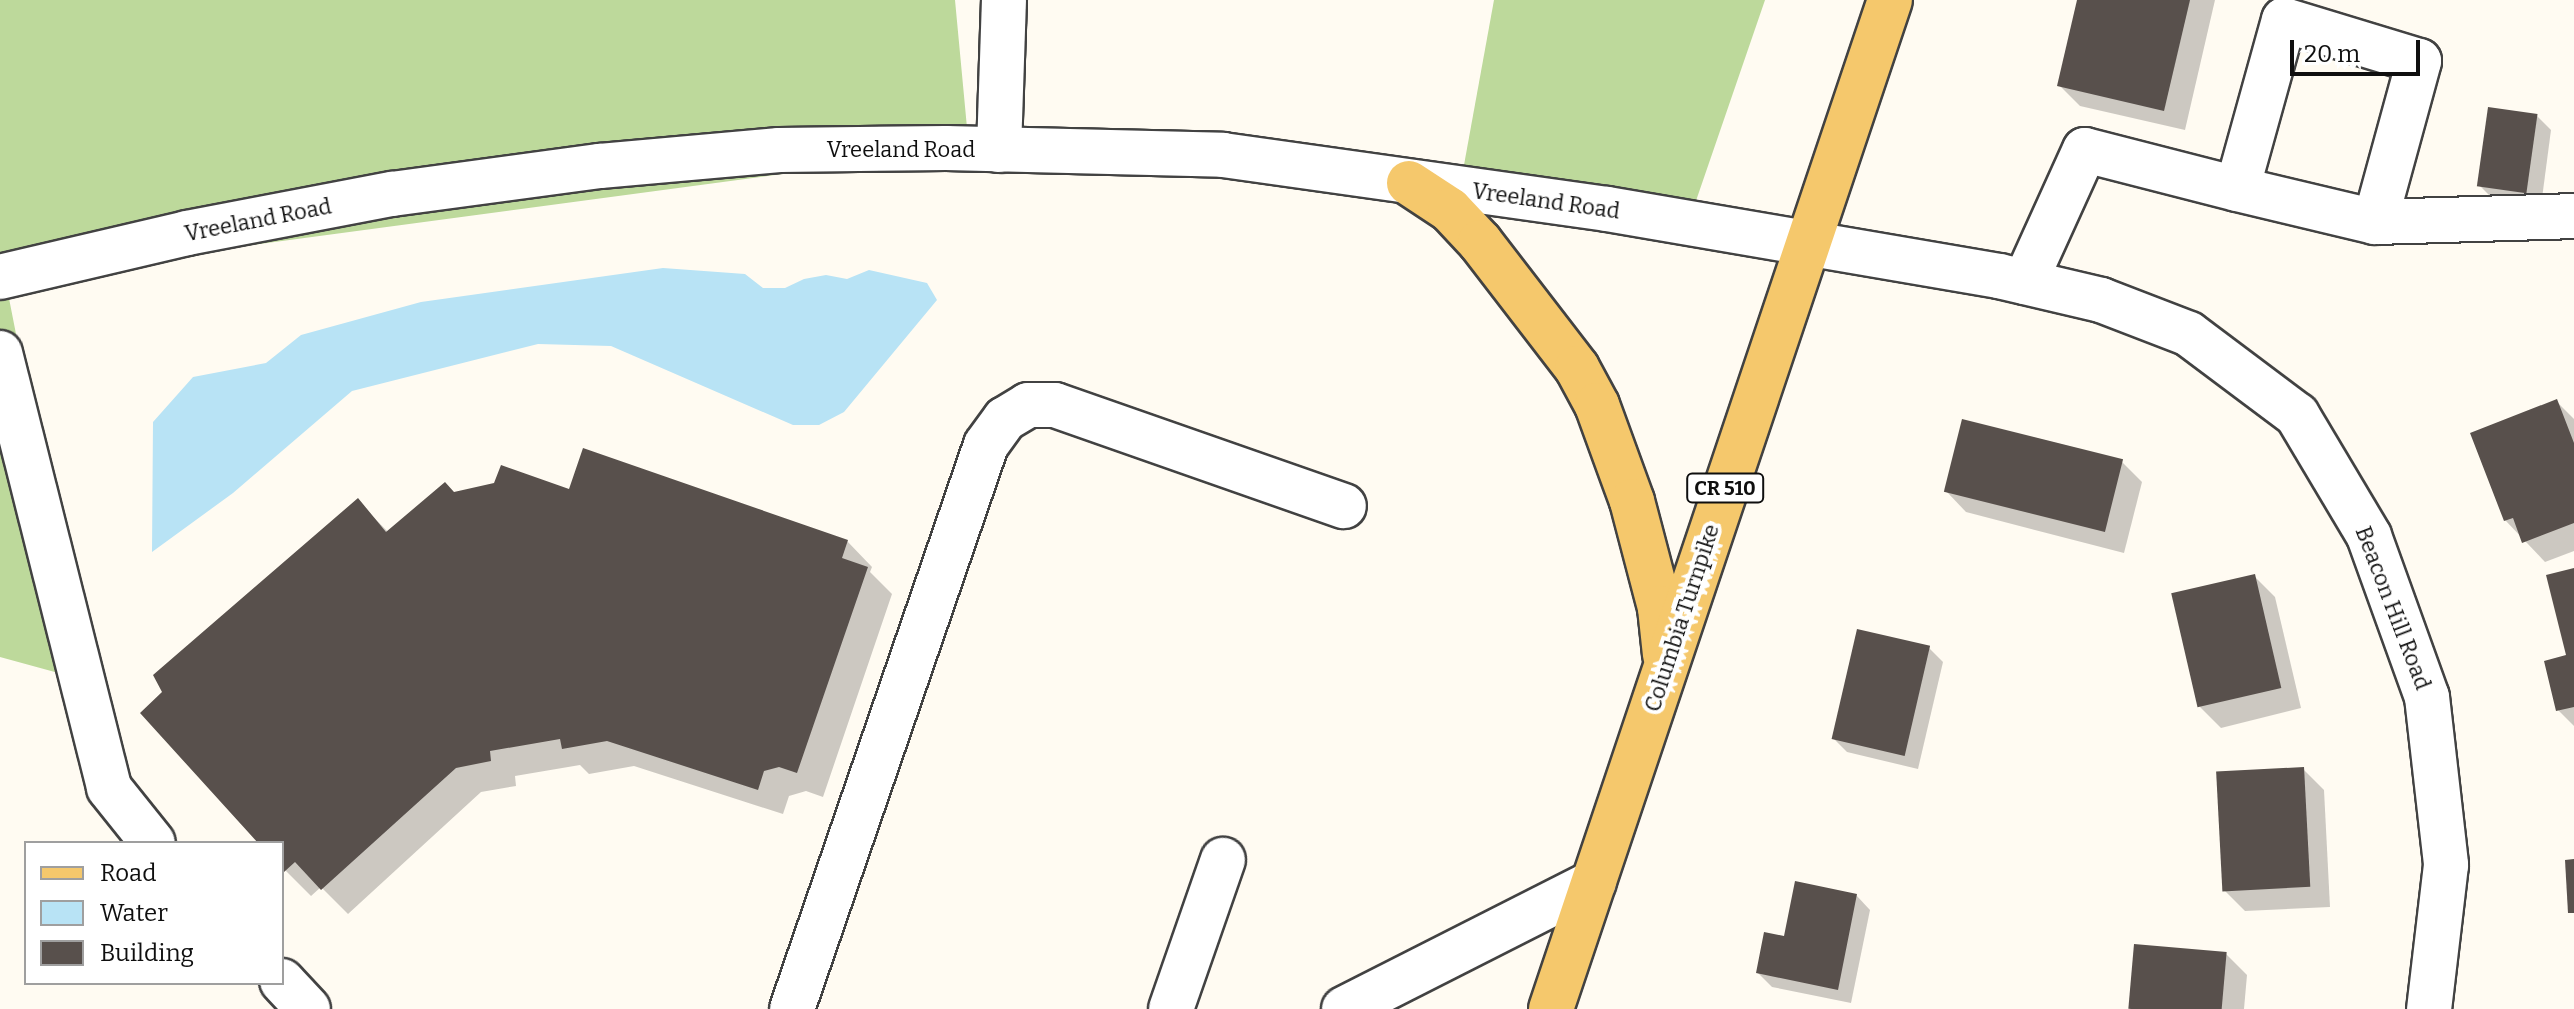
<!DOCTYPE html>
<style>
body{margin:0}
#map{position:relative;width:2574px;height:1009px;overflow:hidden;background:#fffbf2;font-family:Bitter,serif}
div>[style]{position:absolute}
[style*='--x']{left:calc(var(--x)*1px);top:calc(var(--y)*1px);width:calc(var(--w)*1px);rotate:calc(var(--a)*1deg)}
.forest>*{inset:0;background:#bdd99b}
.water>*{inset:0;background:#b8e3f5}
.shadow>*{inset:0;background:#0003}
.building>*{inset:0;background:#58504c;transform-origin:0 0}
.roads{filter:drop-shadow(2px 0 #424242) drop-shadow(-2px 0 #424242) drop-shadow(0 2px #424242) drop-shadow(0 -2px #424242)}
.minor>*{height:44px;margin:-22px;padding:0 22px;transform-origin:22px;border-radius:22px;background:#fff}
.major>*{height:44px;margin:-22px;padding:0 22px;transform-origin:22px;border-radius:22px;background:#f5c86c}
span{translate:-50% -50%;white-space:nowrap;text-align:center;line-height:1.15;-webkit-text-stroke:8px #fff;paint-order:stroke}
.shield-label span{padding:2px 6px;background:#fff;border:2px solid;border-radius:6px;-webkit-text-stroke-width:0}
.shield-label{font-size:20px;color:#0f0f0f;font-weight:700}
.street-label{font-size:22px;color:#0f0f0f}
.legend{position:absolute;left:24px;top:841px;width:260px;height:144px;box-sizing:border-box;background:#fff;border:2px solid #9f9f9f;margin:0;padding:10px 14px;list-style:none;font-size:24px;color:#0f0f0f}
.legend li{display:flex;align-items:center;gap:16px;height:40px}
.legend b{width:40px;border:2px solid #9f9f9f}
.scale{position:absolute;left:2290px;top:40px;width:130px;height:36px;box-sizing:border-box;border:4px solid #0f0f0f;border-top:0;padding-left:10px;font-size:24px;line-height:28px;white-space:nowrap;color:#0f0f0f;-webkit-text-stroke:6px #fff;paint-order:stroke}
</style>
<div id="map">
<div class="forest">
<i style="clip-path:polygon(0 0,955px 0,969px 149px,5px 278px,84px 680px,0 657px)"></i>
<i style="clip-path:polygon(1494px 0,1765px 0,1687px 227px,1460px 187px)"></i>
</div>
<div class="water">
<i style="clip-path:polygon(663px 268px,745px 274px,763px 288px,785px 288px,804px 279px,826px 275px,847px 279px,869px 270px,927px 283px,937px 300px,844px 412px,819px 425px,793px 425px,611px 346px,538px 344px,352px 391px,233px 493px,152px 552px,153px 422px,193px 377px,266px 363px,301px 335px,421px 302px)"></i>
</div>
<div class="shadow">
<i style="clip-path:polygon(2079px 0,2215px 0,2185px 130px,2080px 106px,2059px 85px)"></i>
<i style="clip-path:polygon(2537px 116px,2551px 130px,2541px 206px,2494px 200px,2480px 186px)"></i>
<i style="clip-path:polygon(2557px 402px,2574px 419px,2574px 551px,2545px 562px,2505px 520px)"></i>
<i style="clip-path:polygon(2122px 462px,2142px 482px,2124px 553px,1966px 512px,1946px 491px)"></i>
<i style="clip-path:polygon(570px 492px,847px 541px,872px 567px,870px 572px,892px 594px,823px 797px,806px 791px,789px 796px,783px 814px,634px 766px,589px 774px,580px 765px,515px 776px,516px 786px,481px 792px,348px 914px,321px 887px,311px 896px,282px 867px,282px 843px,260px 843px,358px 501px,388px 532px,454px 494px)"></i>
<i style="clip-path:polygon(2574px 570px,2574px 726px,2558px 710px,2568px 657px)"></i>
<i style="clip-path:polygon(2254px 576px,2275px 597px,2301px 708px,2221px 728px,2200px 707px)"></i>
<i style="clip-path:polygon(1929px 648px,1943px 662px,1918px 769px,1847px 752px,1833px 738px)"></i>
<i style="clip-path:polygon(2303px 769px,2324px 790px,2330px 907px,2245px 911px,2225px 891px)"></i>
<i style="clip-path:polygon(1856px 895px,1870px 910px,1851px 1003px,1772px 987px,1758px 973px,1786px 939px)"></i>
<i style="clip-path:polygon(2226px 954px,2247px 975px,2244px 1009px,2131px 1009px)"></i>
</div>
<div class="building">
<i style="clip-path:polygon(2077px 0,2190px 0,2164px 111px,2057px 86px)"></i>
<i style="left:2488px;top:107px;width:50px;height:80px;rotate:8deg"></i>
<i style="clip-path:polygon(2557px 399px,2574px 443px,2574px 523px,2522px 543px,2513px 518px,2504px 521px,2470px 433px)"></i>
<i style="left:1962px;top:419px;width:166px;height:75px;rotate:14deg"></i>
<i style="clip-path:polygon(583px 448px,848px 540px,842px 558px,868px 567px,797px 773px,779px 767px,764px 771px,758px 790px,607px 741px,562px 749px,560px 739px,490px 751px,491px 761px,456px 768px,321px 890px,295px 862px,284px 872px,282px 843px,258px 843px,140px 713px,162px 692px,153px 675px,358px 498px,386px 532px,445px 482px,454px 492px,494px 483px,501px 465px,569px 489px)"></i>
<i style="clip-path:polygon(2574px 568px,2574px 707px,2556px 711px,2544px 661px,2566px 655px,2546px 575px)"></i>
<i style="left:2255px;top:574px;width:117px;height:86px;rotate:77deg"></i>
<i style="left:1857px;top:629px;width:75px;height:113px;rotate:13deg"></i>
<i style="left:2304px;top:767px;width:120px;height:88px;rotate:87deg"></i>
<i style="clip-path:polygon(2574px 859px,2574px 913px,2568px 913px,2565px 860px)"></i>
<i style="clip-path:polygon(1795px 881px,1857px 894px,1838px 990px,1756px 973px,1764px 932px,1784px 936px)"></i>
<i style="left:2134px;top:944px;width:93px;height:65px;rotate:5deg"></i>
</div>
<div class="roads">
<div class="minor">
<i style="--x:999;--y:150;--w:150;--a:-88.1"></i>
<i style="--x:2375;--y:222;--w:199;--a:-1.7"></i>
<i style="--x:0;--y:277;--w:192;--a:-13.2"></i>
<i style="--x:187;--y:233;--w:209;--a:-10.8"></i>
<i style="--x:392;--y:194;--w:210;--a:-7.7"></i>
<i style="--x:600;--y:166;--w:180;--a:-5.1"></i>
<i style="--x:779;--y:150;--w:167;--a:-0.7"></i>
<i style="--x:946;--y:148;--w:277;--a:1.4"></i>
<i style="--x:1223;--y:155;--w:388;--a:8"></i>
<i style="--x:1607;--y:209;--w:398;--a:9.7"></i>
<i style="--x:1999;--y:276;--w:105;--a:13.2"></i>
<i style="--x:2101;--y:300;--w:94;--a:21.1"></i>
<i style="--x:2189;--y:334;--w:135;--a:36.9"></i>
<i style="--x:2297;--y:415;--w:141;--a:59.2"></i>
<i style="--x:2369;--y:536;--w:171;--a:70.2"></i>
<i style="--x:2427;--y:697;--w:169;--a:83.5"></i>
<i style="--x:2446;--y:865;--w:145;--a:96.7"></i>
<i style="--x:2025;--y:282;--w:145;--a:-65.6"></i>
<i style="--x:2085;--y:150;--w:157;--a:14.4"></i>
<i style="--x:2237;--y:189;--w:142;--a:13.4"></i>
<i style="--x:2375;--y:222;--w:167;--a:-74.7"></i>
<i style="--x:2419;--y:61;--w:141;--a:-163.1"></i>
<i style="--x:2284;--y:20;--w:175;--a:105.5"></i>
<i style="--x:0;--y:353;--w:448;--a:75.9"></i>
<i style="--x:109;--y:788;--w:70;--a:51.3"></i>
<i style="--x:282;--y:981;--w:38;--a:47"></i>
<i style="--x:792;--y:1009;--w:596;--a:-71.02"></i>
<i style="--x:986;--y:445;--w:32;--a:-54"></i>
<i style="--x:1005;--y:419;--w:27;--a:-31"></i>
<i style="--x:1028;--y:405;--w:27;--a:0"></i>
<i style="--x:1055;--y:405;--w:306;--a:19.3"></i>
<i style="--x:1171;--y:1009;--w:158;--a:-70.8"></i>
<i style="--x:1344;--y:1009;--w:280;--a:-26.9"></i>
</div>
<div class="major">
<i style="--x:1409;--y:183;--w:49;--a:33.4"></i>
<i style="--x:1450;--y:210;--w:44;--a:46.8"></i>
<i style="--x:1480;--y:242;--w:159;--a:52.4"></i>
<i style="--x:1577;--y:368;--w:42;--a:61.6"></i>
<i style="--x:1597;--y:405;--w:102;--a:70"></i>
<i style="--x:1632;--y:501;--w:111;--a:75.3"></i>
<i style="--x:1660;--y:608;--w:47;--a:83.9"></i>
<i style="--x:1551;--y:1009;--w:1064;--a:-71.43"></i>
</div>
</div>
<div class="shield-label">
<span style="left:1725px;top:488px">CR 510</span>
</div>
<div class="street-label">
<span style="left:901px;top:150px">Vreeland Road</span>
<span style="left:1546px;top:201px;rotate:8deg">Vreeland Road</span>
<span style="left:258px;top:220px;rotate:-11deg">Vreeland Road</span>
<span style="left:2393px;top:608px;rotate:69deg">Beacon Hill Road</span>
<span style="left:1682px;top:618px;rotate:-72deg">Columbia Turnpike</span>
</div>
<ul class="legend">
<li><b style="height:10px;background:#f5c86c"></b>Road</li>
<li><b style="height:22px;background:#b8e3f5"></b>Water</li>
<li><b style="height:22px;background:#58504c"></b>Building</li>
</ul>
<div class="scale">20 m</div>
</div>
